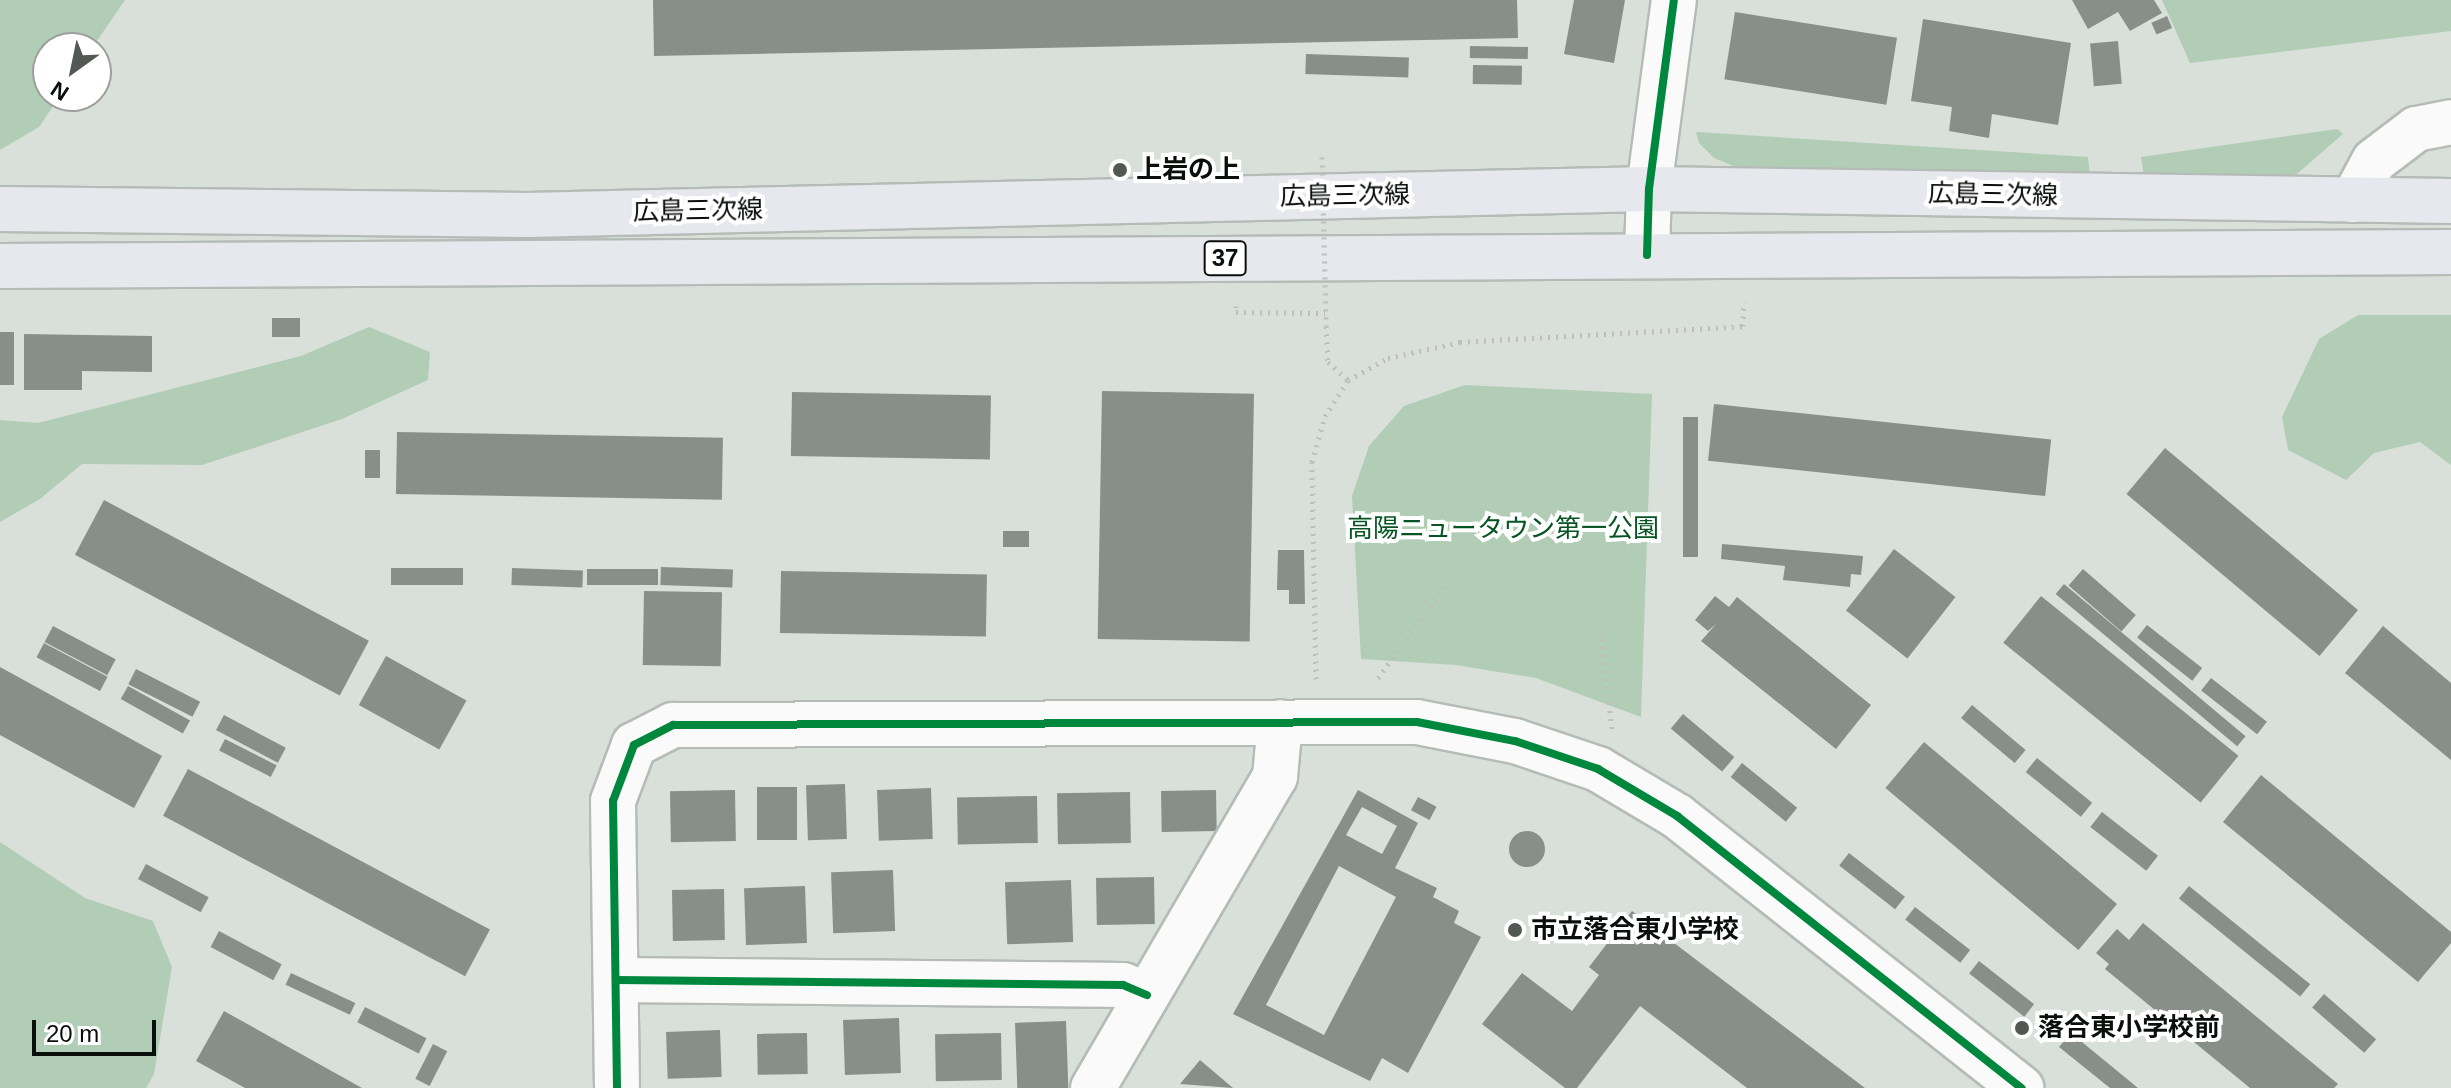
<!DOCTYPE html>
<meta charset="utf-8">
<style>
body{margin:0}
#map{position:relative;width:2451px;height:1088px;overflow:hidden;background:#d8e0d9;font-family:Helvetica,"Noto Sans JP",sans-serif}
div>[style]{position:absolute}
[style*='--x']{left:calc(var(--x)*1px);top:calc(var(--y)*1px);width:calc(var(--w)*1px);rotate:calc(var(--a)*1deg)}
.green>*{inset:0;background:#b1cdb5}
.building>*{inset:0;background:#888f89;transform-origin:0 0}
.round{border-radius:50%}
.path>*{height:5px;margin-top:-2.5px;transform-origin:0;background:repeating-linear-gradient(90deg,#bcbfbc 0 2px,transparent 0 8px)}
.roads{filter:drop-shadow(2px 0 #b5bbb6) drop-shadow(-2px 0 #b5bbb6) drop-shadow(0 2px #b5bbb6) drop-shadow(0 -2px #b5bbb6)}
.minor>*{height:44px;margin:-22px;padding:0 22px;transform-origin:22px;border-radius:22px;background:#f9faf9}
.tertiary>*{height:44px;margin:-22px;padding:0 22px;transform-origin:22px;border-radius:22px;background:#f9faf9}
.primary>*{height:44px;margin:-22px;padding:0 22px;transform-origin:22px;border-radius:22px;background:#e6e8ed}
.path-bridge>*{height:5px;margin-top:-2.5px;transform-origin:0;background:repeating-linear-gradient(90deg,#bcbfbc 0 2px,transparent 0 8px)}
.cycleway>*{height:8px;margin:-4px;padding:0 4px;transform-origin:4px;border-radius:4px;background:#00873e}
.dots>*{width:22px;height:22px;translate:-50% -50%;box-sizing:border-box;border:4px solid #fff;border-radius:50%}
span{translate:-50% -50%;white-space:nowrap;text-align:center;line-height:1.15;-webkit-text-stroke:8px #fff;paint-order:stroke}
.shield-label span{padding:2px 6px;background:#fff;border:2px solid;border-radius:6px;-webkit-text-stroke-width:0}
.shield-label{font-size:24px;color:#0a0f0b;font-weight:700}
.poi-label{font-size:26px;color:#0a0f0b;font-weight:700}
.left{translate:0 -50%;text-align:left}
.street-label{font-size:26px;color:#0a0f0b}
.park-label{font-size:26px;color:#055421}
.north{position:absolute;left:32px;top:32px;width:80px;height:80px;box-sizing:border-box;background:#fff;border:2px solid #9d9f9d;border-radius:50%;rotate:213deg;font-size:22px;font-weight:700;line-height:32px;text-align:center;color:#0a0f0b}
.north::after{content:'';display:block;margin:auto;width:28px;height:36px;background:#525853;clip-path:polygon(50% 0,100% 100%,50% 72%,0 100%)}
.scale{position:absolute;left:32px;top:1020px;width:124px;height:36px;box-sizing:border-box;border:4px solid #0a0f0b;border-top:0;padding-left:10px;font-size:24px;line-height:28px;white-space:nowrap;color:#0a0f0b;-webkit-text-stroke:6px #fff;paint-order:stroke}
</style>
<div id="map">
<div class="green">
<i style="clip-path:polygon(0 0,125px 0,92px 48px,48px 48px,48px 96px,60px 96px,39px 127px,0 150px)"></i>
<i style="clip-path:polygon(2162px 0,2451px 0,2451px 31px,2190px 63px)"></i>
<i style="clip-path:polygon(2337px 129px,2343px 134px,2298px 173px,2277px 178px,2144px 177px,2141px 157px)"></i>
<i style="clip-path:polygon(1696px 132px,2088px 157px,2090px 175px,1741px 169px,1714px 158px,1699px 143px)"></i>
<i style="clip-path:polygon(2358px 315px,2451px 315px,2451px 465px,2420px 442px,2374px 453px,2346px 480px,2288px 450px,2282px 417px,2319px 339px)"></i>
<i style="clip-path:polygon(369px 327px,430px 352px,428px 380px,342px 419px,202px 465px,82px 464px,40px 499px,0 522px,0 420px,38px 423px,301px 356px)"></i>
<i style="clip-path:polygon(1465px 385px,1652px 394px,1641px 717px,1536px 678px,1456px 665px,1361px 659px,1352px 496px,1369px 446px,1404px 406px)"></i>
<i style="clip-path:polygon(0 842px,85px 898px,153px 921px,172px 967px,154px 1074px,146px 1088px,0 1088px)"></i>
</div>
<div class="building">
<i style="clip-path:polygon(653px 0,1517px 0,1518px 38px,654px 56px)"></i>
<i style="clip-path:polygon(1574px 0,1625px 0,1614px 63px,1564px 54px)"></i>
<i style="clip-path:polygon(2072px 0,2154px 0,2162px 13px,2130px 31px,2118px 12px,2088px 29px)"></i>
<i style="left:1735px;top:12px;width:164px;height:68px;rotate:9deg"></i>
<i style="left:2167px;top:16px;width:13px;height:17px;rotate:67deg"></i>
<i style="clip-path:polygon(1923px 19px,2071px 43px,2058px 125px,1992px 114px,1989px 138px,1949px 131px,1952px 107px,1911px 101px)"></i>
<i style="left:2118px;top:41px;width:43px;height:28px;rotate:85deg"></i>
<i style="left:1470px;top:46px;width:58px;height:12px;rotate:1deg"></i>
<i style="left:1306px;top:54px;width:103px;height:20px;rotate:2deg"></i>
<i style="left:1473px;top:65px;width:49px;height:19px;rotate:1deg"></i>
<i style="left:272px;top:318px;width:28px;height:19px"></i>
<i style="left:0;top:332px;width:14px;height:53px"></i>
<i style="clip-path:polygon(24px 334px,152px 336px,152px 372px,82px 371px,82px 390px,24px 390px)"></i>
<i style="left:1102px;top:391px;width:152px;height:248px;rotate:1deg"></i>
<i style="left:792px;top:392px;width:199px;height:64px;rotate:1deg"></i>
<i style="left:1714px;top:404px;width:339px;height:57px;rotate:6deg"></i>
<i style="left:1683px;top:417px;width:15px;height:140px"></i>
<i style="left:397px;top:432px;width:326px;height:62px;rotate:1deg"></i>
<i style="left:2165px;top:448px;width:252px;height:60px;rotate:40deg"></i>
<i style="left:365px;top:450px;width:15px;height:28px"></i>
<i style="left:104px;top:500px;width:300px;height:62px;rotate:28deg"></i>
<i style="left:1003px;top:531px;width:26px;height:16px"></i>
<i style="clip-path:polygon(1722px 544px,1863px 556px,1861px 575px,1851px 574px,1850px 587px,1783px 580px,1785px 566px,1721px 559px)"></i>
<i style="left:1894px;top:549px;width:78px;height:78px;rotate:38deg"></i>
<i style="clip-path:polygon(1278px 550px,1304px 550px,1305px 604px,1289px 604px,1289px 590px,1277px 590px)"></i>
<i style="left:661px;top:567px;width:72px;height:18px;rotate:2deg"></i>
<i style="left:463px;top:568px;width:17px;height:72px;rotate:90deg"></i>
<i style="left:512px;top:568px;width:71px;height:17px;rotate:2deg"></i>
<i style="left:658px;top:569px;width:16px;height:71px;rotate:90deg"></i>
<i style="left:2083px;top:569px;width:70px;height:22px;rotate:41deg"></i>
<i style="left:781px;top:571px;width:206px;height:62px;rotate:1deg"></i>
<i style="left:2064px;top:584px;width:237px;height:13px;rotate:40deg"></i>
<i style="left:644px;top:591px;width:78px;height:74px;rotate:1deg"></i>
<i style="clip-path:polygon(1715px 596px,1729px 607px,1737px 597px,1871px 705px,1836px 749px,1701px 641px,1716px 624px,1708px 631px,1695px 620px)"></i>
<i style="left:2041px;top:596px;width:254px;height:60px;rotate:39deg"></i>
<i style="left:2147px;top:625px;width:70px;height:16px;rotate:38deg"></i>
<i style="left:53px;top:626px;width:71px;height:18px;rotate:28deg"></i>
<i style="clip-path:polygon(2383px 626px,2451px 683px,2451px 760px,2345px 673px)"></i>
<i style="left:44px;top:643px;width:72px;height:16px;rotate:28deg"></i>
<i style="left:386px;top:656px;width:92px;height:56px;rotate:29deg"></i>
<i style="clip-path:polygon(0 667px,162px 756px,134px 808px,0 735px)"></i>
<i style="left:136px;top:669px;width:72px;height:17px;rotate:27deg"></i>
<i style="left:2211px;top:678px;width:71px;height:16px;rotate:38deg"></i>
<i style="left:128px;top:686px;width:71px;height:15px;rotate:29deg"></i>
<i style="left:1972px;top:705px;width:70px;height:17px;rotate:40deg"></i>
<i style="left:1683px;top:714px;width:67px;height:19px;rotate:40deg"></i>
<i style="left:224px;top:715px;width:70px;height:17px;rotate:28deg"></i>
<i style="left:225px;top:739px;width:58px;height:13px;rotate:27deg"></i>
<i style="left:1924px;top:742px;width:252px;height:60px;rotate:40deg"></i>
<i style="left:2037px;top:758px;width:71px;height:18px;rotate:39deg"></i>
<i style="left:1742px;top:763px;width:71px;height:18px;rotate:39deg"></i>
<i style="left:188px;top:769px;width:342px;height:53px;rotate:28deg"></i>
<i style="clip-path:polygon(2261px 775px,2451px 932px,2451px 943px,2418px 982px,2223px 822px)"></i>
<i style="left:845px;top:784px;width:55px;height:39px;rotate:88deg"></i>
<i style="left:757px;top:787px;width:40px;height:53px"></i>
<i style="left:931px;top:788px;width:51px;height:54px;rotate:88deg"></i>
<i style="left:735px;top:790px;width:51px;height:65px;rotate:89deg"></i>
<i style="left:1216px;top:790px;width:41px;height:55px;rotate:89deg"></i>
<i style="clip-path:polygon(evenodd,1358px 790px,1418px 823px,1395px 868px,1437px 888px,1433px 897px,1459px 911px,1454px 923px,1481px 937px,1408px 1073px,1382px 1058px,1370px 1081px,1233px 1014px,1358px 790px,1362px 807px,1397px 826px,1382px 854px,1346px 835px,1362px 807px,1358px 790px,1339px 866px,1396px 897px,1324px 1035px,1266px 1005px,1339px 866px)"></i>
<i style="left:1130px;top:792px;width:51px;height:73px;rotate:89deg"></i>
<i style="left:1037px;top:796px;width:47px;height:80px;rotate:89deg"></i>
<i style="left:1418px;top:797px;width:21px;height:15px;rotate:28deg"></i>
<i style="left:2102px;top:812px;width:71px;height:19px;rotate:38deg"></i>
<i class="round" style="left:1509px;top:831px;width:36px;height:36px"></i>
<i style="left:1849px;top:853px;width:71px;height:16px;rotate:38deg"></i>
<i style="left:146px;top:864px;width:71px;height:17px;rotate:28deg"></i>
<i style="left:893px;top:870px;width:61px;height:62px;rotate:88deg"></i>
<i style="left:1154px;top:877px;width:47px;height:58px;rotate:89deg"></i>
<i style="left:1071px;top:880px;width:62px;height:66px;rotate:88deg"></i>
<i style="left:805px;top:886px;width:57px;height:61px;rotate:88deg"></i>
<i style="left:2189px;top:886px;width:156px;height:16px;rotate:39deg"></i>
<i style="left:724px;top:889px;width:51px;height:52px;rotate:89deg"></i>
<i style="left:1915px;top:907px;width:70px;height:16px;rotate:38deg"></i>
<i style="clip-path:polygon(1632px 911px,1865px 1088px,1747px 1088px,1640px 1006px,1577px 1088px,1565px 1088px,1482px 1024px,1522px 973px,1572px 1011px,1599px 975px,1589px 967px)"></i>
<i style="clip-path:polygon(2143px 923px,2338px 1084px,2334px 1088px,2250px 1088px,2105px 969px,2109px 964px,2096px 953px,2117px 929px,2129px 940px)"></i>
<i style="left:219px;top:931px;width:71px;height:18px;rotate:28deg"></i>
<i style="left:1979px;top:961px;width:70px;height:16px;rotate:38deg"></i>
<i style="left:291px;top:973px;width:71px;height:13px;rotate:25deg"></i>
<i style="left:2324px;top:994px;width:69px;height:18px;rotate:41deg"></i>
<i style="left:365px;top:1007px;width:69px;height:17px;rotate:27deg"></i>
<i style="clip-path:polygon(224px 1011px,362px 1088px,245px 1088px,196px 1061px)"></i>
<i style="left:899px;top:1018px;width:55px;height:56px;rotate:88deg"></i>
<i style="left:1066px;top:1021px;width:67px;height:51px;rotate:88deg"></i>
<i style="left:720px;top:1030px;width:47px;height:54px;rotate:88deg"></i>
<i style="left:807px;top:1033px;width:41px;height:50px;rotate:89deg"></i>
<i style="left:1001px;top:1033px;width:47px;height:66px;rotate:89deg"></i>
<i style="clip-path:polygon(2071px 1033px,2138px 1088px,2110px 1088px,2059px 1047px)"></i>
<i style="left:433px;top:1044px;width:16px;height:39px;rotate:27deg"></i>
<i style="clip-path:polygon(1200px 1060px,1233px 1088px,1180px 1084px)"></i>
</div>
<div class="path">
<i style="--x:1236;--y:306;--w:6;--a:90"></i>
<i style="--x:1236;--y:312;--w:89;--a:0.6"></i>
<i style="--x:1326;--y:326;--w:36;--a:87"></i>
<i style="--x:1328;--y:362;--w:27;--a:42"></i>
<i style="--x:1599;--y:623;--w:107;--a:83"></i>
<i style="--x:1378;--y:678;--w:115;--a:-53.8"></i>
<i style="--x:1316;--y:679;--w:217;--a:-91.1"></i>
<i style="--x:1312;--y:462;--w:48;--a:-74.2"></i>
<i style="--x:1325;--y:416;--w:43;--a:-57.4"></i>
<i style="--x:1348;--y:380;--w:46;--a:-28.8"></i>
<i style="--x:1388;--y:358;--w:74;--a:-12.5"></i>
<i style="--x:1460;--y:342;--w:283;--a:-3.2"></i>
<i style="--x:1743;--y:326;--w:24;--a:-88"></i>
</div>
<div class="roads">
<div class="minor">
<i style="--x:616;--y:980;--w:507;--a:0.57"></i>
<i style="--x:1123;--y:985;--w:26;--a:23"></i>
<i style="--x:1093;--y:1088;--w:360;--a:-59.7"></i>
<i style="--x:1275;--y:777;--w:55;--a:-84.8"></i>
</div>
<div class="tertiary">
<i style="--x:2353;--y:200;--w:44;--a:-61.7"></i>
<i style="--x:2374;--y:161;--w:53;--a:-37.3"></i>
<i style="--x:2416;--y:129;--w:36;--a:-11"></i>
<i style="--x:1647;--y:255;--w:66;--a:-88.3"></i>
<i style="--x:1649;--y:189;--w:191;--a:-82.5"></i>
<i style="--x:617;--y:1088;--w:287;--a:-90.8"></i>
<i style="--x:613;--y:801;--w:60;--a:-69.4"></i>
<i style="--x:634;--y:745;--w:44;--a:-27.1"></i>
<i style="--x:673;--y:725;--w:744;--a:-0.23"></i>
<i style="--x:1417;--y:722;--w:100;--a:11"></i>
<i style="--x:1515;--y:741;--w:88;--a:18.6"></i>
<i style="--x:1598;--y:769;--w:92;--a:30.7"></i>
<i style="--x:1677;--y:816;--w:439;--a:38.3"></i>
</div>
<div class="primary">
<i style="--x:0;--y:209;--w:527;--a:0.65"></i>
<i style="--x:527;--y:215;--w:1122;--a:-1.33"></i>
<i style="--x:1649;--y:189;--w:802;--a:0.86"></i>
<i style="--x:0;--y:266;--w:2451;--a:-0.33"></i>
</div>
</div>
<div class="path-bridge">
<i style="--x:1322;--y:157;--w:169;--a:88.6"></i>
</div>
<div class="cycleway">
<i style="--x:1647;--y:255;--w:66;--a:-88.3"></i>
<i style="--x:1649;--y:189;--w:191;--a:-82.5"></i>
<i style="--x:616;--y:980;--w:507;--a:0.57"></i>
<i style="--x:1123;--y:985;--w:26;--a:23"></i>
<i style="--x:617;--y:1088;--w:287;--a:-90.8"></i>
<i style="--x:613;--y:801;--w:60;--a:-69.4"></i>
<i style="--x:634;--y:745;--w:44;--a:-27.1"></i>
<i style="--x:673;--y:725;--w:744;--a:-0.23"></i>
<i style="--x:1417;--y:722;--w:100;--a:11"></i>
<i style="--x:1515;--y:741;--w:88;--a:18.6"></i>
<i style="--x:1598;--y:769;--w:92;--a:30.7"></i>
<i style="--x:1677;--y:816;--w:439;--a:38.3"></i>
</div>
<div class="dots">
<i style="left:1120px;top:170px;background:#525853"></i>
<i style="left:1515px;top:930px;background:#525853"></i>
<i style="left:2022px;top:1028px;background:#525853"></i>
</div>
<div class="shield-label">
<span style="left:1225px;top:258px">37</span>
</div>
<div class="poi-label">
<span class="left" style="left:1136px;top:170px">上岩の上</span>
<span class="left" style="left:1531px;top:930px">市立落合東小学校</span>
<span class="left" style="left:2038px;top:1028px">落合東小学校前</span>
</div>
<div class="street-label">
<span style="left:1993px;top:195px;rotate:1deg">広島三次線</span>
<span style="left:1345px;top:196px;rotate:-1deg">広島三次線</span>
<span style="left:698px;top:211px;rotate:-1deg">広島三次線</span>
</div>
<div class="park-label">
<span style="left:1503px;top:529px">高陽ニュータウン第一公園</span>
</div>
<div class="north">N</div>
<div class="scale">20 m</div>
</div>
